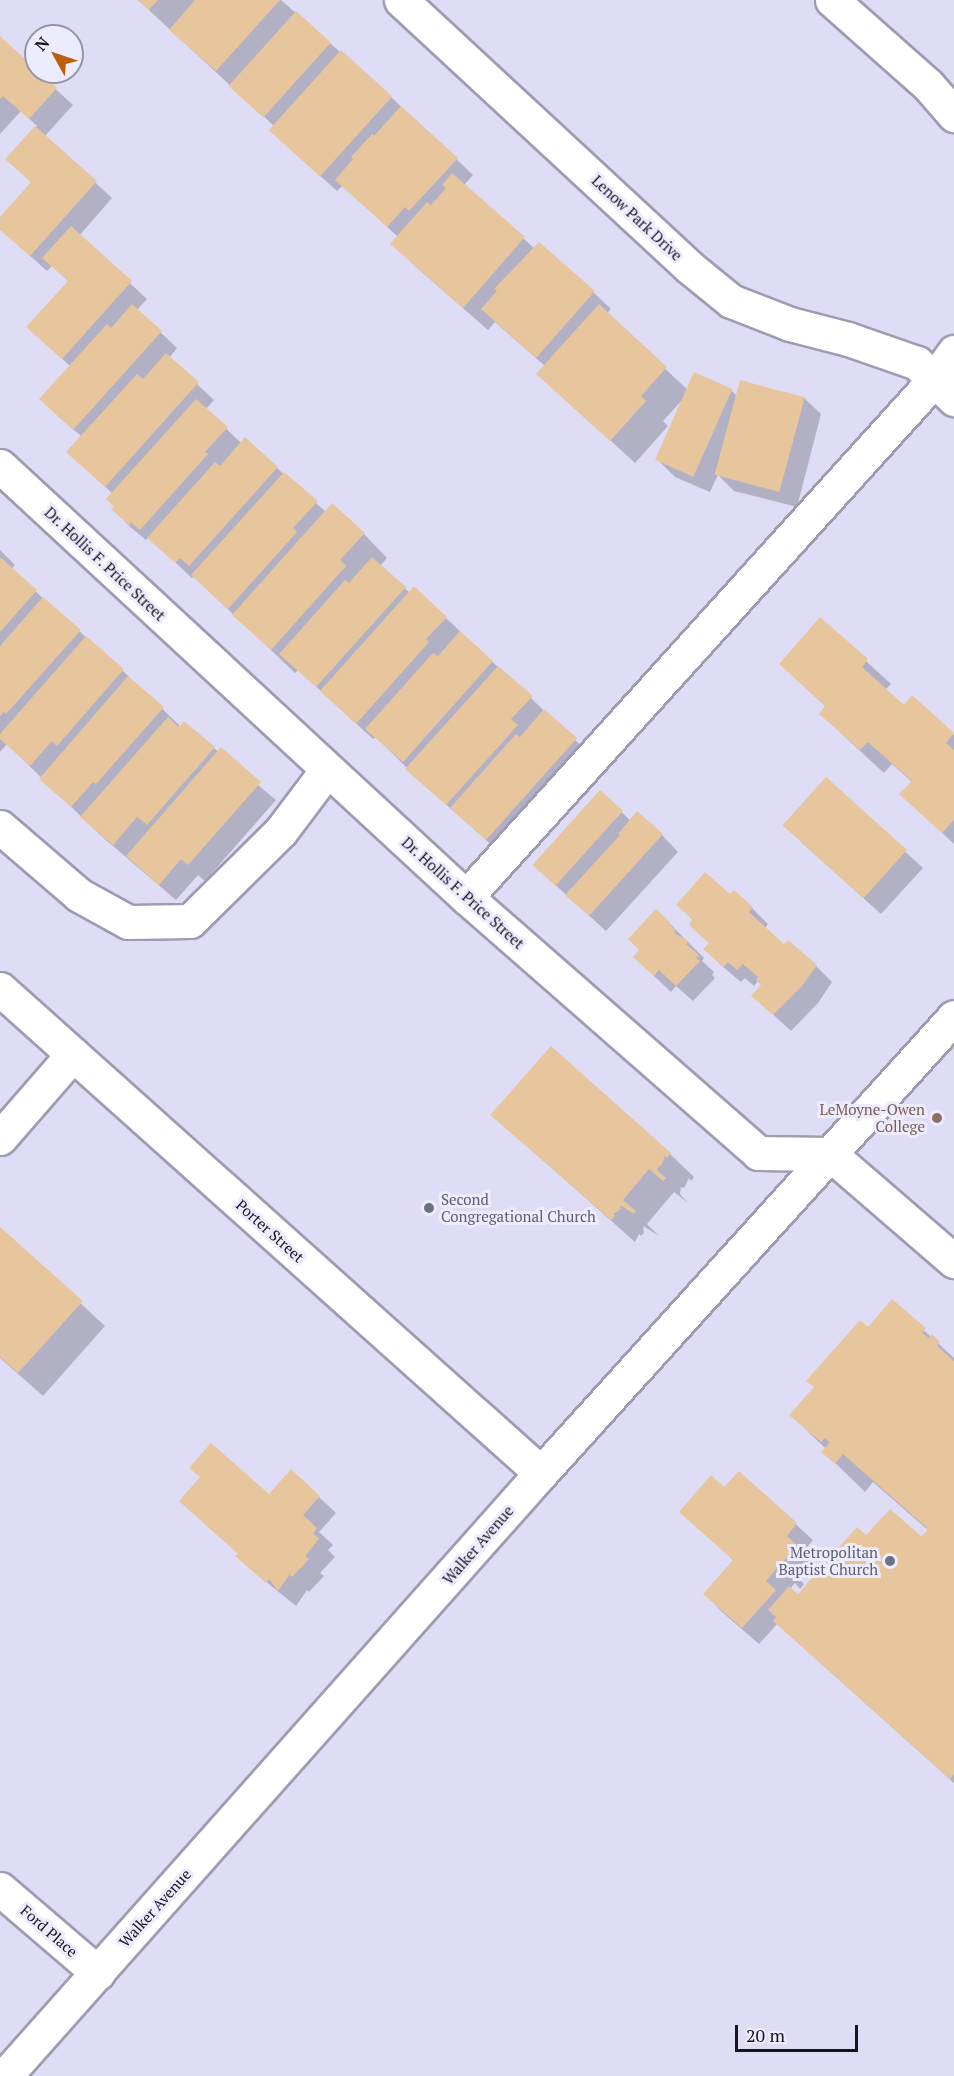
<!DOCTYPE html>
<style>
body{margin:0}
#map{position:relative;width:954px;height:2076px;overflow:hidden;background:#dfddf5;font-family:"PT Serif",serif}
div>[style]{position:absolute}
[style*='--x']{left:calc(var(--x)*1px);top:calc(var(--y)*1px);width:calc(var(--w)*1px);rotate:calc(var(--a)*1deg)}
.shadow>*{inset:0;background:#0003}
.building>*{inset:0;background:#e7c69e;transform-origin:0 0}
.roads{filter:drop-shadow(2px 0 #9e9bb2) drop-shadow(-2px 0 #9e9bb2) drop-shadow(0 2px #9e9bb2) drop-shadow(0 -2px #9e9bb2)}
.minor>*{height:33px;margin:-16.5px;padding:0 16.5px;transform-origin:16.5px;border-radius:16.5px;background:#fff}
.tertiary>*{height:33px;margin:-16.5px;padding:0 16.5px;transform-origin:16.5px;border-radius:16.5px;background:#fff}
.dots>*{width:16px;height:16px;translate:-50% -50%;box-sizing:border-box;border:3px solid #edebfe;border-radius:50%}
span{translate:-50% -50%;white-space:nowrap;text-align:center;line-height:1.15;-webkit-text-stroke:6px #edebfe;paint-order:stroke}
.street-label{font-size:15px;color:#16151d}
.education-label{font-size:15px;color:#785e54}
.right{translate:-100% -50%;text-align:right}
.worship-label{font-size:15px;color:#5b616d}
.left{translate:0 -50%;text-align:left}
.north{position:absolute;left:24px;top:24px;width:60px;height:60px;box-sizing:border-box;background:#edebfe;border:2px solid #9795a4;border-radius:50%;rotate:310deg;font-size:16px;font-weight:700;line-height:24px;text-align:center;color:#16151d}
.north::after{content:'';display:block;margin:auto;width:21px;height:27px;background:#bb5f05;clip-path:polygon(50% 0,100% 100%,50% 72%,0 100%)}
.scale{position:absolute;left:735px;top:2025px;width:123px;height:27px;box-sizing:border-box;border:3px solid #16151d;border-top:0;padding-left:8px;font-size:18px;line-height:21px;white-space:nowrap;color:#16151d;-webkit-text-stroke:4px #edebfe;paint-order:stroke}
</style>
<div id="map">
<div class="shadow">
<i style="clip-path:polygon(138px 0,281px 0,391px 97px,473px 175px,464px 185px,535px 249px,539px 244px,594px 293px,611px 309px,606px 314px,688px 390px,731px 390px,737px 396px,804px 398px,821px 414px,797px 507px,734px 491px,718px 475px,710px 492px,675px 477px,658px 460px,685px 397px,663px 421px,668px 426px,635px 463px,538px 374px,545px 366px,495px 322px,488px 330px,416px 267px,393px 244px,398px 237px,343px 185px,337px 191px,287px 146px,274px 126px)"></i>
<i style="clip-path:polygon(0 38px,73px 105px,45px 136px,112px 198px,79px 236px,147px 299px,137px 310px,177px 348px,169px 358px,214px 400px,206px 409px,242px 444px,277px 468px,326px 512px,364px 534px,387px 558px,380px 566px,410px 593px,446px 618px,592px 756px,503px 855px,424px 785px,376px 737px,373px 739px,298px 670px,295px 673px,194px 577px,192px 578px,148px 537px,146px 540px,129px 526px,113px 509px,116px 507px,113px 494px,85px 468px,82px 437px,57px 415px,70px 366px,45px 343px,69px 282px,52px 266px,47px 271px,0 229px,0 219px,32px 183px,7px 159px,37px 126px,21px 111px,0 134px)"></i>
<i style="clip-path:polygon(0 550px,15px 565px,11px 569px,123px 671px,179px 725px,179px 729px,184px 723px,276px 800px,205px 881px,198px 875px,176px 900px,99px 834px,7px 744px,0 752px)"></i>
<i style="clip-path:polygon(820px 619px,891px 684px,885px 690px,904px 707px,912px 697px,954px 735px,954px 844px,901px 794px,912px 782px,892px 764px,884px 773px,845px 737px,821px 714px,826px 707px,781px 664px)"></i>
<i style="clip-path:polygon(826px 779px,923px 868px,881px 914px,801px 842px)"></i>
<i style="clip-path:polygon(600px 792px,631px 821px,662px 835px,678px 852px,606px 931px,551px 881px)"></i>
<i style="clip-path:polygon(730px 896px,752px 908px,768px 924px,765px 928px,785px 946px,816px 966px,832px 982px,818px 1003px,791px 1031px,753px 996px,763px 985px,758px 981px,754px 986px,745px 978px,741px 982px,722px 966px,705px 949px,710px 944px,694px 921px,678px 905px)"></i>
<i style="clip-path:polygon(669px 923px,704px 958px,702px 961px,714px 972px,712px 975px,715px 978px,693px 1001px,676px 986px,671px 992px,651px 973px)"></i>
<i style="clip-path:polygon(492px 1115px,670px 1154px,694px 1177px,691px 1181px,689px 1178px,684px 1188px,681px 1187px,680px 1194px,688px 1203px,674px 1192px,647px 1224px,659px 1236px,643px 1226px,644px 1233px,641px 1236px,639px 1234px,635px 1242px)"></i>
<i style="clip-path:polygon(0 1229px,105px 1326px,43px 1396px,0 1358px)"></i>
<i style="clip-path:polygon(892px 1301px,954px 1358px,954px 1783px,777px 1624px,759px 1644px,721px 1611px,705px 1594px,734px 1561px,681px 1512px,724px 1489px,739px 1473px,813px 1540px,802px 1553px,813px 1563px,799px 1579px,804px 1584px,800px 1589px,795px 1583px,790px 1589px,798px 1596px,866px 1538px,921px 1538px,929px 1531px,873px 1482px,865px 1492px,824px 1452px,826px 1449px,791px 1415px)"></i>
<i style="clip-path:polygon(269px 1496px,319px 1497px,336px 1513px,319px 1532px,333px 1545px,328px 1550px,335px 1557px,320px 1573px,324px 1576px,309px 1592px,307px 1590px,296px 1606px,254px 1572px)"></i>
</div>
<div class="building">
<i style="clip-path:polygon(138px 0,158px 0,149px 10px)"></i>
<i style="clip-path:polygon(195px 0,280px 0,216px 71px,169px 30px)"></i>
<i style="left:296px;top:11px;width:47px;height:101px;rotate:42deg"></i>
<i style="clip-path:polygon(0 36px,36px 69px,36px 72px,40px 72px,57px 88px,29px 119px,3px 96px,0 99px)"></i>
<i style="left:341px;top:50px;width:69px;height:108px;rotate:42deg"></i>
<i style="clip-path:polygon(401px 106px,458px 158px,409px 211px,405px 207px,387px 227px,335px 180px,353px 159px,351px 157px,372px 134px,374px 136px)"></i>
<i style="clip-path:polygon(35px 126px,97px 181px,30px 256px,0 230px,0 217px,31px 182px,5px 159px)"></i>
<i style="clip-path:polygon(452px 173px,525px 237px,463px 308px,390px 244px,427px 202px,431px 205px,446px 188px,442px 185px)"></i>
<i style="clip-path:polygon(71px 226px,132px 281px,62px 359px,26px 327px,68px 281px,42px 258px)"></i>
<i style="clip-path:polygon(539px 242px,595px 291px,536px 358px,481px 309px,497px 291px,494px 289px)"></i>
<i style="clip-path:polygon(132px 304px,162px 331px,73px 430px,39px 399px,107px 324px,111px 328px)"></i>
<i style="clip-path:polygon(599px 304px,667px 367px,641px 396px,646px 401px,610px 441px,536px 374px)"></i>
<i style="clip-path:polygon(166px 353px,199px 382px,105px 487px,66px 452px,137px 374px,143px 379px)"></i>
<i style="left:694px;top:372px;width:42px;height:96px;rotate:24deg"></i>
<i style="left:740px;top:380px;width:67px;height:98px;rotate:15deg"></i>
<i style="clip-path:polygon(196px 399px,228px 427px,205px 452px,208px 454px,140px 530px,131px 522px,129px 525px,111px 509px,114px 507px,106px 499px)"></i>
<i style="clip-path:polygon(245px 437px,278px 467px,189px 566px,180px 558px,175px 563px,147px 538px,215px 462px,220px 466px)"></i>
<i style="clip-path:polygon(284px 472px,318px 501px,293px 528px,297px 532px,228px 609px,191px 575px)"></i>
<i style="clip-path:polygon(332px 503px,365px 533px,340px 560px,346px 566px,271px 650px,232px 615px)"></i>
<i style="clip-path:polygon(0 557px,37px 590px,0 632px)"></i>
<i style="clip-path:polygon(372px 557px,406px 587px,316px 687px,279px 654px,345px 580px,349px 583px)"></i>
<i style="clip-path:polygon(414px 586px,447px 617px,426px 639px,429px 642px,356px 724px,320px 691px)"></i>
<i style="clip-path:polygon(43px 597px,81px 630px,6px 714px,4px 712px,0 716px,0 646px)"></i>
<i style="clip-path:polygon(820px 617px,868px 659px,862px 667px,904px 705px,912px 695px,954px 733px,946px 743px,954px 750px,954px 820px,942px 833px,899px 794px,912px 781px,868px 742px,860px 750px,819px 714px,825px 706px,779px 664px)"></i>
<i style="clip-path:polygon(460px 631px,493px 661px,403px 762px,365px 729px,433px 653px,438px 656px)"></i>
<i style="clip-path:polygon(86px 636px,124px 669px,57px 746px,52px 741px,30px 766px,0 739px,0 734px)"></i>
<i style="clip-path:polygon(498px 666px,533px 696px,511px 719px,518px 725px,446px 805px,405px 769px)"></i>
<i style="clip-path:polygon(128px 676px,164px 707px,96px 784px,93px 782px,71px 807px,39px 779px)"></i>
<i style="clip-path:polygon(544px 709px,577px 738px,486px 840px,450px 808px,516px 734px,520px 737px)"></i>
<i style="clip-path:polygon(168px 717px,179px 727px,184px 721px,215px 747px,147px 825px,137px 817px,113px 845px,80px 817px)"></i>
<i style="clip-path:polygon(221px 747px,261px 782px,188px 865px,181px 859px,159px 885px,126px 856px)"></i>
<i style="left:826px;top:777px;width:109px;height:65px;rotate:42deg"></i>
<i style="left:600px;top:790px;width:31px;height:101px;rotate:42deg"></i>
<i style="clip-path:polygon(637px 811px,663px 834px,589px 916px,565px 895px,620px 835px,618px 834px)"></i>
<i style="clip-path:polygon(705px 872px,730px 894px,734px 890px,753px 907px,749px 912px,784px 944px,788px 940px,817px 965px,802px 986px,773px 1015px,751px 996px,761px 985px,756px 980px,758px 977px,743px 964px,737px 970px,728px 962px,724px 967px,703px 949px,709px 943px,692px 928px,689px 924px,693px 919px,676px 905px)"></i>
<i style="clip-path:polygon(656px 909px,670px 922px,669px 924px,676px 931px,674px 933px,689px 941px,686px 944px,699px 955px,696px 958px,700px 961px,676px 986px,659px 970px,654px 976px,633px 957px,639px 950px,628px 939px)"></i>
<i style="clip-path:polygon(551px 1046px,671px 1153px,667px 1158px,665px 1156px,661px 1166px,658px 1165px,659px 1167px,657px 1170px,666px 1178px,663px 1181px,649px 1169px,623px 1200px,636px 1211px,634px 1214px,620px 1205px,621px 1209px,613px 1214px,615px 1216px,611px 1220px,490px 1115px)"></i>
<i style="clip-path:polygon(0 1227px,83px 1301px,18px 1373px,0 1357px)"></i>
<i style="clip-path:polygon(892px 1299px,926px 1328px,922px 1333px,929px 1338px,932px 1334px,940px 1342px,937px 1346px,954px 1361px,954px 1774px,950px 1779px,773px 1621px,776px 1617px,768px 1610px,789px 1586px,798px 1594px,857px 1527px,866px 1535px,890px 1509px,921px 1536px,927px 1531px,926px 1527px,843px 1454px,835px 1464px,821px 1452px,830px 1442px,825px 1438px,821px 1442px,789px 1415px,814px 1387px,806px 1381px,860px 1320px,868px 1327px)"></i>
<i style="clip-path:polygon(211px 1443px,269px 1494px,291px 1469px,320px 1496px,303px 1515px,317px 1528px,313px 1533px,319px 1539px,305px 1556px,309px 1559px,292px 1577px,290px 1574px,278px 1591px,269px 1579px,266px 1583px,235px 1556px,238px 1554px,179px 1501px,200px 1477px,189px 1468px)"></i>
<i style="clip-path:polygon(739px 1471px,797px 1523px,787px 1536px,797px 1545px,783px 1562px,788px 1567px,783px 1573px,777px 1568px,766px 1581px,776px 1590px,742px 1628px,703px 1594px,733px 1560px,679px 1512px,711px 1475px,724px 1487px)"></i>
</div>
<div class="roads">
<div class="minor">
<i style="--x:401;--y:0;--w:391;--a:42.8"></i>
<i style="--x:688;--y:266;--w:55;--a:39.1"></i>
<i style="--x:731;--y:301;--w:63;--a:21.3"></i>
<i style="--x:790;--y:324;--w:60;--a:14.5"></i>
<i style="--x:848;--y:339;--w:73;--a:19.2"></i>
<i style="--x:917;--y:363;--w:52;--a:44.2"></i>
<i style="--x:832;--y:0;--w:128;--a:41.5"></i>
<i style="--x:928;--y:85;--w:40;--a:49"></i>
<i style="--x:0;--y:466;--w:635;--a:42.77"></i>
<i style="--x:466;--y:897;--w:388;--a:41.2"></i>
<i style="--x:758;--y:1153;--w:72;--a:0.8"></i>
<i style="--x:830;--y:1154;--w:164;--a:40.8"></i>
<i style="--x:0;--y:827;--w:104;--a:40.7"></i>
<i style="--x:79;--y:895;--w:56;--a:28.9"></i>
<i style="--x:128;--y:922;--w:62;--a:-0.9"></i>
<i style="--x:190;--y:921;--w:128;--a:-44.7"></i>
<i style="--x:281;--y:831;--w:76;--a:-53"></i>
<i style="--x:466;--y:897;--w:696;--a:-47.85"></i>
<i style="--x:933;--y:381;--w:36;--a:-54"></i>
<i style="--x:0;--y:989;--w:726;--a:41.82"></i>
<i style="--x:0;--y:1138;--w:111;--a:-49"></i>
<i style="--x:0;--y:1889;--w:129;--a:40.6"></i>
</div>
<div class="tertiary">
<i style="--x:5;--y:2076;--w:807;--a:-48.37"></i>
<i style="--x:541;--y:1473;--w:615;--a:-47.83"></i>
</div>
</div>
<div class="dots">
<i style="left:937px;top:1118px;background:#8d6e63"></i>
<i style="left:429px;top:1208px;background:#6b7280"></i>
<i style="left:890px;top:1561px;background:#6b7280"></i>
</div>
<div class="street-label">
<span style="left:637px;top:218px;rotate:43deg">Lenow Park Drive</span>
<span style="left:105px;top:564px;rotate:43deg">Dr. Hollis F. Price Street</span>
<span style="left:463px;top:893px;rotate:42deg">Dr. Hollis F. Price Street</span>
<span style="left:270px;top:1231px;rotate:42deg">Porter Street</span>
<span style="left:478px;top:1545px;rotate:-49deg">Walker Avenue</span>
<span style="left:155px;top:1908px;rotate:-48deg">Walker Avenue</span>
<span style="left:49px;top:1931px;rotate:41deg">Ford Place</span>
</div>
<div class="education-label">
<span class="right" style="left:925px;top:1118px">LeMoyne-Owen<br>College</span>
</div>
<div class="worship-label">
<span class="left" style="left:441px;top:1208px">Second<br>Congregational Church</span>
<span class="right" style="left:878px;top:1561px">Metropolitan<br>Baptist Church</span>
</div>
<div class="north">N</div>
<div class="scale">20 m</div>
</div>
